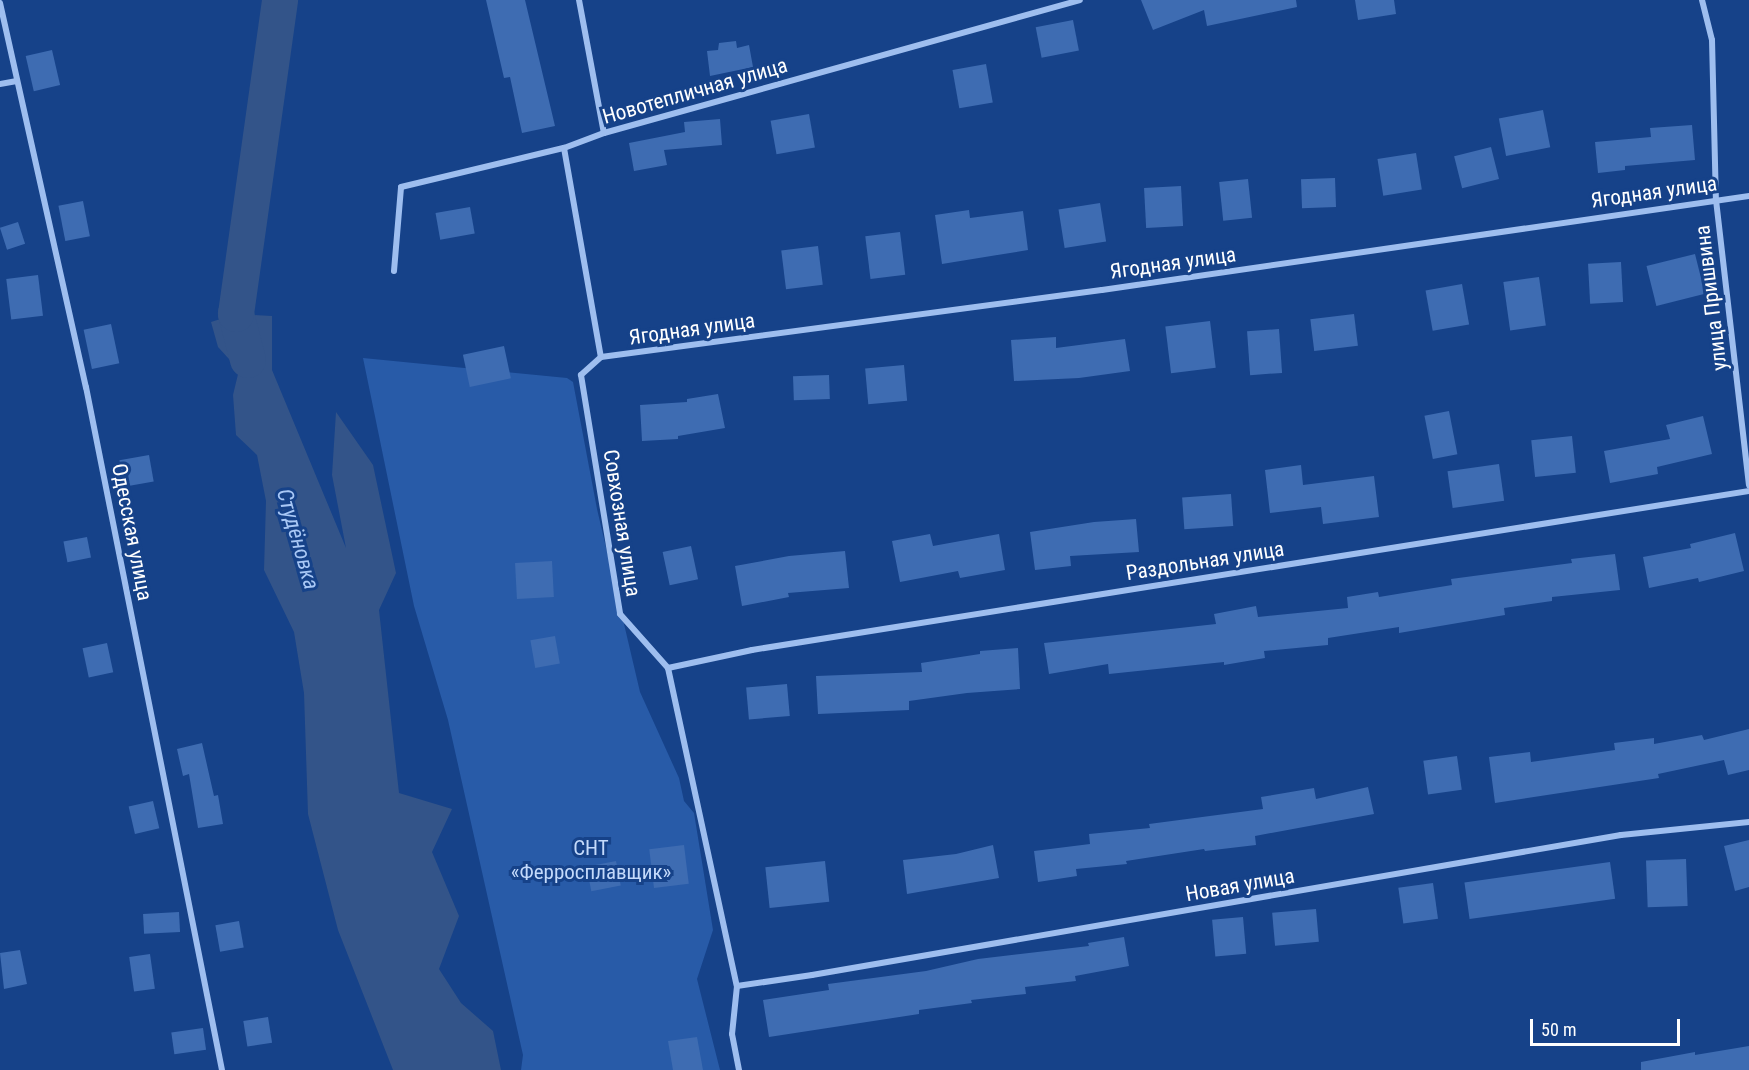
<!DOCTYPE html>
<meta charset="utf-8">
<style>
body{margin:0}
#map{position:relative;width:1749px;height:1070px;overflow:hidden;background:#164289;font-family:"Roboto Condensed",sans-serif}
div>[style]{position:absolute}
[style*='--x']{left:calc(var(--x)*1px);top:calc(var(--y)*1px);width:calc(var(--w)*1px);rotate:calc(var(--a)*1deg)}
.green>*{inset:0;background:#285ba8}
.water>*{inset:0;background:#335489}
.river>*{height:36px;margin:-18px;padding:0 18px;transform-origin:18px;border-radius:18px;background:#335489}
.building>*{inset:0;background:#3e6cb2;transform-origin:0 0}
.minor>*{height:6px;margin:-3px;padding:0 3px;transform-origin:3px;border-radius:3px;background:#9ebeef}
span{translate:-50% -50%;white-space:nowrap;text-align:center;line-height:1.15;-webkit-text-stroke:6px #164289;paint-order:stroke}
.street-label{font-size:21px;color:#fff}
.park-label{font-size:21px;color:#c4dafb}
.water-label{font-size:22px;color:#a9c8f6;font-style:italic}
.scale{position:absolute;left:1530px;top:1019px;width:150px;height:27px;box-sizing:border-box;border:3px solid #fff;border-top:0;padding-left:8px;font-size:18px;line-height:21px;white-space:nowrap;color:#fff;-webkit-text-stroke:4px #164289;paint-order:stroke}
</style>
<div id="map">
<div class="green">
<i style="clip-path:polygon(363px 358px,567px 378px,573px 382px,597px 509px,640px 692px,679px 778px,684px 801px,694px 813px,713px 930px,697px 979px,720px 1070px,521px 1070px,523px 1055px,448px 720px,414px 606px)"></i>
</div>
<div class="water">
<i style="clip-path:polygon(236px 314px,272px 316px,272px 370px,346px 548px,332px 475px,336px 412px,373px 465px,396px 573px,379px 610px,399px 793px,452px 809px,432px 852px,459px 916px,439px 969px,461px 1003px,493px 1031px,501px 1070px,393px 1070px,338px 930px,308px 814px,304px 693px,294px 632px,264px 570px,266px 501px,257px 455px,236px 435px,233px 395px,239px 370px,218px 347px,211px 322px)"></i>
</div>
<div class="river">
<i style="--x:248;--y:360;--w:48;--a:-104.6"></i>
<i style="--x:236;--y:314;--w:317;--a:-82"></i>
</div>
<div class="building">
<i style="clip-path:polygon(486px 0,525px 0,555px 126px,522px 133px,510px 77px,504px 78px)"></i>
<i style="clip-path:polygon(1141px 0,1296px 0,1297px 7px,1207px 26px,1204px 10px,1153px 30px)"></i>
<i style="clip-path:polygon(1355px 0,1394px 0,1396px 14px,1358px 20px)"></i>
<i style="left:1073px;top:20px;width:31px;height:38px;rotate:79deg"></i>
<i style="clip-path:polygon(736px 41px,737px 48px,749px 45px,753px 67px,710px 76px,707px 51px,718px 50px,719px 43px)"></i>
<i style="left:52px;top:50px;width:36px;height:27px;rotate:77deg"></i>
<i style="left:986px;top:64px;width:39px;height:34px;rotate:80deg"></i>
<i style="left:1543px;top:110px;width:38px;height:45px;rotate:79deg"></i>
<i style="left:809px;top:114px;width:34px;height:39px;rotate:80deg"></i>
<i style="clip-path:polygon(720px 119px,722px 145px,664px 150px,667px 165px,634px 171px,629px 143px,685px 132px,684px 122px)"></i>
<i style="clip-path:polygon(1692px 125px,1695px 160px,1625px 166px,1625px 170px,1598px 173px,1595px 142px,1651px 137px,1650px 128px)"></i>
<i style="left:1491px;top:147px;width:33px;height:38px;rotate:76deg"></i>
<i style="left:1416px;top:153px;width:37px;height:39px;rotate:81deg"></i>
<i style="left:1335px;top:178px;width:29px;height:34px;rotate:88deg"></i>
<i style="left:1248px;top:179px;width:39px;height:29px;rotate:84deg"></i>
<i style="left:1181px;top:186px;width:40px;height:37px;rotate:87deg"></i>
<i style="left:83px;top:201px;width:36px;height:25px;rotate:79deg"></i>
<i style="left:1100px;top:203px;width:39px;height:42px;rotate:81deg"></i>
<i style="left:470px;top:207px;width:27px;height:35px;rotate:80deg"></i>
<i style="clip-path:polygon(969px 210px,970px 218px,1023px 211px,1028px 250px,942px 264px,935px 215px)"></i>
<i style="left:18px;top:222px;width:23px;height:19px;rotate:72deg"></i>
<i style="left:900px;top:232px;width:43px;height:35px;rotate:83deg"></i>
<i style="left:818px;top:246px;width:39px;height:37px;rotate:83deg"></i>
<i style="left:1695px;top:254px;width:41px;height:50px;rotate:76deg"></i>
<i style="left:1621px;top:262px;width:40px;height:33px;rotate:87deg"></i>
<i style="left:38px;top:275px;width:41px;height:32px;rotate:83deg"></i>
<i style="left:1539px;top:277px;width:49px;height:36px;rotate:82deg"></i>
<i style="left:1462px;top:284px;width:41px;height:37px;rotate:80deg"></i>
<i style="left:1354px;top:314px;width:32px;height:44px;rotate:83deg"></i>
<i style="left:1210px;top:321px;width:47px;height:45px;rotate:83deg"></i>
<i style="left:111px;top:324px;width:40px;height:28px;rotate:78deg"></i>
<i style="left:1279px;top:329px;width:44px;height:32px;rotate:86deg"></i>
<i style="clip-path:polygon(1056px 337px,1056px 348px,1125px 339px,1130px 371px,1079px 378px,1014px 381px,1011px 340px)"></i>
<i style="left:504px;top:346px;width:33px;height:42px;rotate:78deg"></i>
<i style="left:904px;top:365px;width:36px;height:39px;rotate:85deg"></i>
<i style="left:829px;top:375px;width:24px;height:36px;rotate:88deg"></i>
<i style="clip-path:polygon(718px 394px,725px 428px,678px 436px,678px 439px,642px 441px,640px 405px,687px 402px,687px 399px)"></i>
<i style="left:1449px;top:411px;width:44px;height:25px;rotate:79deg"></i>
<i style="clip-path:polygon(1703px 416px,1712px 454px,1657px 467px,1658px 474px,1610px 483px,1604px 451px,1670px 439px,1666px 425px)"></i>
<i style="left:1572px;top:436px;width:37px;height:41px;rotate:84deg"></i>
<i style="left:149px;top:455px;width:27px;height:30px;rotate:80deg"></i>
<i style="left:1499px;top:464px;width:37px;height:52px;rotate:82deg"></i>
<i style="clip-path:polygon(1301px 465px,1303px 485px,1374px 476px,1379px 517px,1323px 524px,1321px 507px,1270px 513px,1265px 470px)"></i>
<i style="left:1231px;top:494px;width:32px;height:49px;rotate:86deg"></i>
<i style="clip-path:polygon(1136px 519px,1139px 552px,1070px 556px,1071px 566px,1035px 570px,1030px 532px,1094px 522px)"></i>
<i style="clip-path:polygon(1735px 533px,1744px 571px,1699px 582px,1698px 578px,1649px 588px,1643px 557px,1691px 548px,1690px 544px)"></i>
<i style="clip-path:polygon(930px 534px,933px 546px,999px 534px,1005px 570px,960px 578px,958px 571px,900px 582px,892px 541px)"></i>
<i style="left:87px;top:537px;width:21px;height:24px;rotate:79deg"></i>
<i style="left:691px;top:546px;width:34px;height:29px;rotate:78deg"></i>
<i style="clip-path:polygon(845px 551px,849px 588px,788px 593px,789px 597px,742px 606px,735px 566px,789px 556px)"></i>
<i style="clip-path:polygon(1615px 554px,1620px 590px,1552px 597px,1552px 601px,1504px 608px,1505px 615px,1399px 633px,1399px 627px,1328px 638px,1328px 645px,1264px 651px,1265px 658px,1224px 665px,1224px 662px,1109px 674px,1108px 664px,1049px 674px,1044px 643px,1216px 624px,1214px 614px,1256px 606px,1258px 617px,1348px 608px,1347px 597px,1378px 592px,1379px 597px,1452px 585px,1451px 579px,1572px 563px,1571px 559px)"></i>
<i style="left:552px;top:561px;width:36px;height:37px;rotate:87deg"></i>
<i style="left:555px;top:636px;width:28px;height:25px;rotate:80deg"></i>
<i style="left:107px;top:643px;width:30px;height:25px;rotate:78deg"></i>
<i style="clip-path:polygon(1018px 648px,1020px 689px,967px 693px,909px 701px,909px 710px,818px 714px,816px 676px,922px 672px,921px 663px,980px 654px,980px 651px)"></i>
<i style="left:787px;top:684px;width:32px;height:41px;rotate:85deg"></i>
<i style="clip-path:polygon(1749px 729px,1749px 770px,1728px 775px,1724px 760px,1658px 774px,1659px 778px,1495px 803px,1489px 757px,1530px 752px,1531px 762px,1615px 750px,1614px 743px,1654px 738px,1654px 744px,1702px 735px,1704px 740px)"></i>
<i style="clip-path:polygon(202px 743px,214px 796px,218px 795px,223px 824px,198px 828px,189px 774px,183px 776px,177px 749px)"></i>
<i style="left:1457px;top:756px;width:34px;height:34px;rotate:82deg"></i>
<i style="clip-path:polygon(1368px 787px,1374px 814px,1255px 836px,1256px 845px,1205px 851px,1204px 849px,1126px 861px,1127px 864px,1076px 869px,1077px 876px,1038px 882px,1034px 851px,1090px 844px,1089px 834px,1150px 828px,1149px 824px,1263px 809px,1261px 797px,1314px 788px,1316px 799px)"></i>
<i style="left:153px;top:801px;width:28px;height:25px;rotate:77deg"></i>
<i style="clip-path:polygon(1749px 840px,1749px 887px,1735px 891px,1724px 846px)"></i>
<i style="left:684px;top:845px;width:39px;height:35px;rotate:83deg"></i>
<i style="clip-path:polygon(993px 845px,999px 878px,907px 894px,903px 860px,956px 854px)"></i>
<i style="left:1686px;top:859px;width:47px;height:40px;rotate:88deg"></i>
<i style="left:616px;top:861px;width:25px;height:30px;rotate:79deg"></i>
<i style="left:825px;top:861px;width:41px;height:60px;rotate:84deg"></i>
<i style="left:1610px;top:862px;width:37px;height:147px;rotate:82deg"></i>
<i style="left:1433px;top:883px;width:36px;height:35px;rotate:82deg"></i>
<i style="left:1316px;top:909px;width:33px;height:44px;rotate:85deg"></i>
<i style="left:179px;top:912px;width:20px;height:36px;rotate:87deg"></i>
<i style="left:1243px;top:917px;width:37px;height:31px;rotate:85deg"></i>
<i style="left:239px;top:921px;width:27px;height:24px;rotate:80deg"></i>
<i style="clip-path:polygon(1124px 937px,1129px 966px,1075px 976px,1076px 981px,1025px 987px,1026px 994px,971px 1000px,972px 1003px,919px 1010px,919px 1014px,769px 1037px,763px 1000px,829px 990px,828px 984px,926px 971px,978px 959px,1089px 946px,1088px 943px)"></i>
<i style="clip-path:polygon(20px 950px,27px 984px,4px 989px,0 953px)"></i>
<i style="left:150px;top:954px;width:35px;height:21px;rotate:82deg"></i>
<i style="left:268px;top:1017px;width:26px;height:25px;rotate:81deg"></i>
<i style="left:203px;top:1028px;width:22px;height:32px;rotate:82deg"></i>
<i style="clip-path:polygon(697px 1037px,703px 1070px,673px 1070px,668px 1041px)"></i>
<i style="clip-path:polygon(1749px 1046px,1749px 1070px,1641px 1070px,1641px 1062px,1695px 1052px,1695px 1055px)"></i>
</div>
<div class="minor">
<i style="--x:579;--y:0;--w:135;--a:79.4"></i>
<i style="--x:1702;--y:0;--w:41;--a:76"></i>
<i style="--x:1712;--y:40;--w:160;--a:88.6"></i>
<i style="--x:1716;--y:200;--w:287;--a:83.4"></i>
<i style="--x:0;--y:3;--w:394;--a:77.4"></i>
<i style="--x:86;--y:387;--w:696;--a:78.74"></i>
<i style="--x:0;--y:84;--w:17;--a:-10"></i>
<i style="--x:564;--y:148;--w:212;--a:80"></i>
<i style="--x:601;--y:357;--w:27;--a:138"></i>
<i style="--x:581;--y:375;--w:242;--a:80.7"></i>
<i style="--x:620;--y:614;--w:72;--a:48.4"></i>
<i style="--x:668;--y:668;--w:325;--a:77.8"></i>
<i style="--x:737;--y:986;--w:48;--a:95.9"></i>
<i style="--x:732;--y:1034;--w:37;--a:79"></i>
<i style="--x:394;--y:271;--w:84;--a:-85.2"></i>
<i style="--x:401;--y:187;--w:168;--a:-13.5"></i>
<i style="--x:564;--y:148;--w:43;--a:-20.6"></i>
<i style="--x:604;--y:133;--w:494;--a:-15.6"></i>
<i style="--x:601;--y:357;--w:505;--a:-7.62"></i>
<i style="--x:1102;--y:290;--w:654;--a:-8.27"></i>
<i style="--x:668;--y:668;--w:86;--a:-12.1"></i>
<i style="--x:752;--y:650;--w:1010;--a:-9.06"></i>
<i style="--x:737;--y:986;--w:76;--a:-8.3"></i>
<i style="--x:812;--y:975;--w:821;--a:-9.82"></i>
<i style="--x:1621;--y:835;--w:129;--a:-5.8"></i>
</div>
<div class="street-label">
<span style="left:695px;top:91px;rotate:-16deg">Новотепличная улица</span>
<span style="left:1654px;top:192px;rotate:-8deg">Ягодная улица</span>
<span style="left:1173px;top:263px;rotate:-8deg">Ягодная улица</span>
<span style="left:1711px;top:298px;rotate:-97deg">улица Пришвина</span>
<span style="left:692px;top:329px;rotate:-8deg">Ягодная улица</span>
<span style="left:622px;top:523px;rotate:81deg">Совхозная улица</span>
<span style="left:132px;top:532px;rotate:79deg">Одесская улица</span>
<span style="left:1205px;top:561px;rotate:-9deg">Раздольная улица</span>
<span style="left:1240px;top:885px;rotate:-10deg">Новая улица</span>
</div>
<div class="park-label">
<span style="left:591px;top:860px">СНТ<br>«Ферросплавщик»</span>
</div>
<div class="water-label">
<span style="left:298px;top:539px;rotate:74deg">Студёновка</span>
</div>
<div class="scale">50 m</div>
</div>
